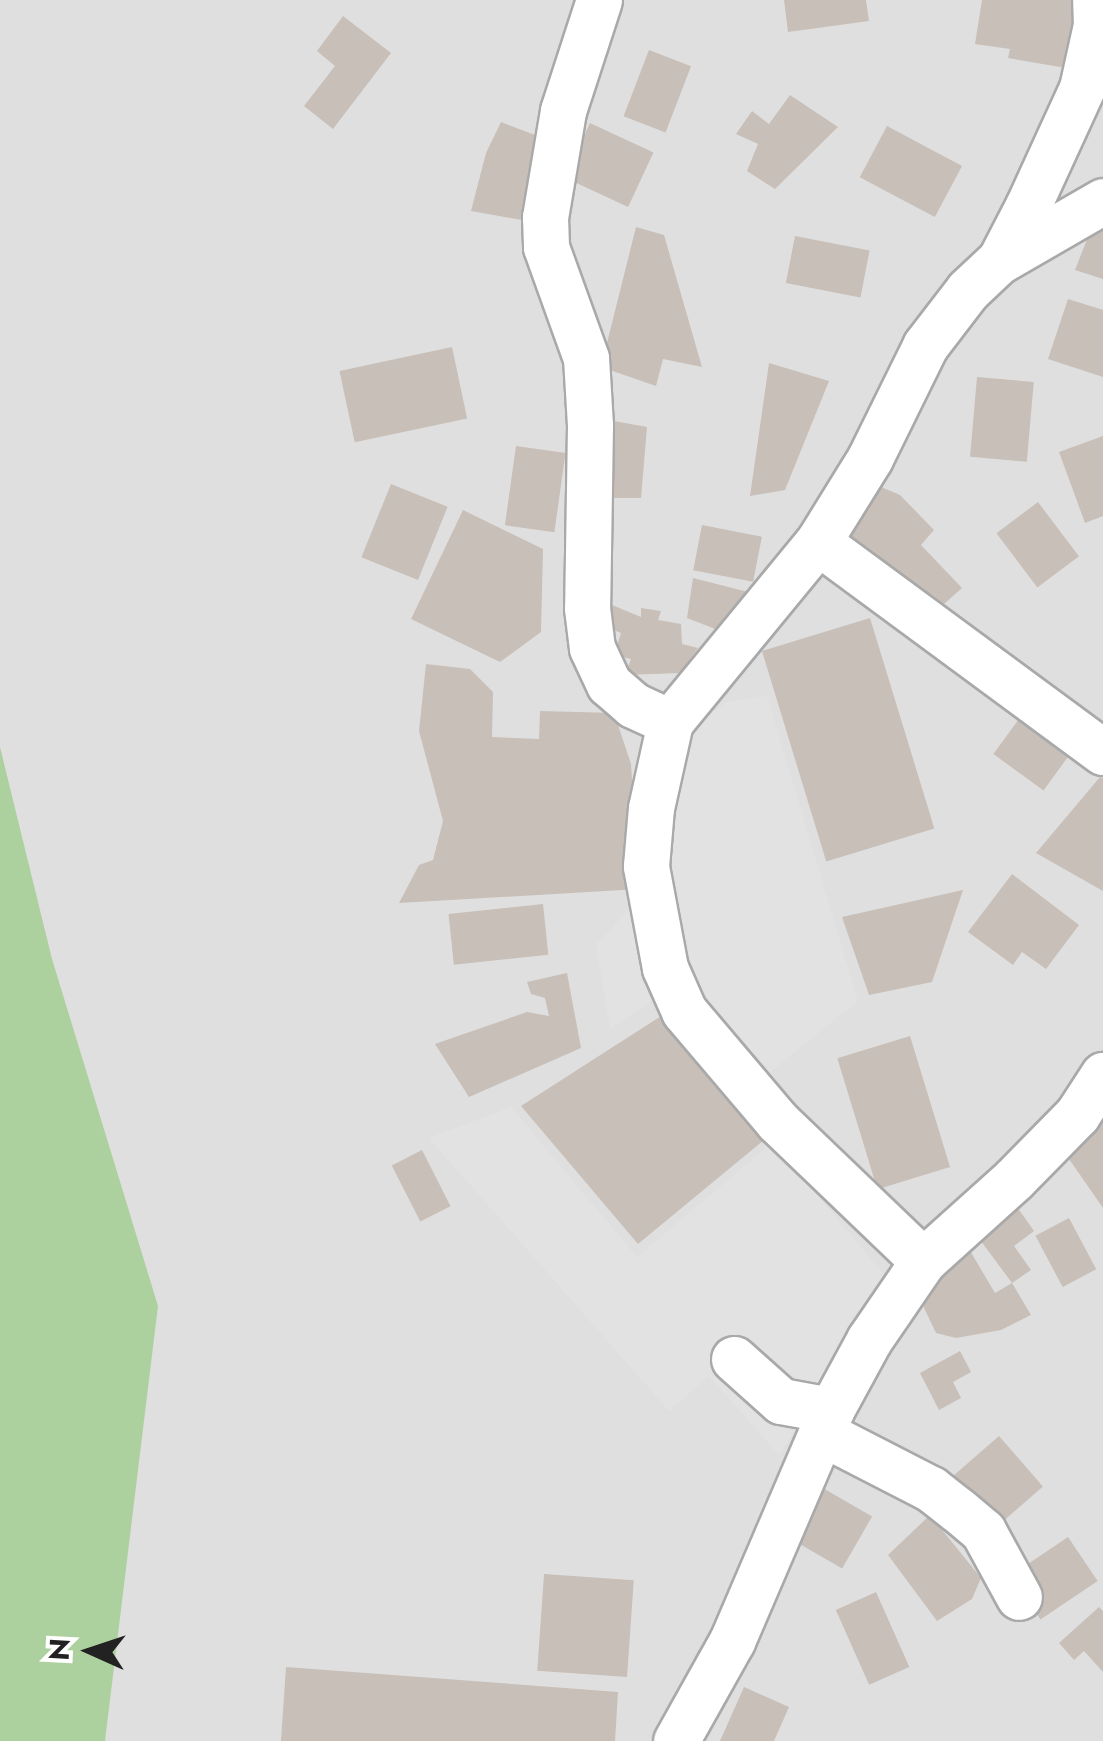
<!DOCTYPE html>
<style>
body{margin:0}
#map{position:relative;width:1103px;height:1741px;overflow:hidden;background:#f2efe9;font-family:Jost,sans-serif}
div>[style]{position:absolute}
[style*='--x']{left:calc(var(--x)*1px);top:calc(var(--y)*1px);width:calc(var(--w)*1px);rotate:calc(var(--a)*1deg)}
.residential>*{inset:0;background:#e0dfdf;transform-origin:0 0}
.forest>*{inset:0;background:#add19e}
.parking>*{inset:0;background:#e2e2e2}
.building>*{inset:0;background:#c7bfb8;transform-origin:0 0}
.roads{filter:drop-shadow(2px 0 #a9a9a9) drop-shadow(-2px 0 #a9a9a9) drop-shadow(0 2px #a9a9a9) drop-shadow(0 -2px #a9a9a9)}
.minor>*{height:45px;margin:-22.5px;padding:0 22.5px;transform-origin:22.5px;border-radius:22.5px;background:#fff}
span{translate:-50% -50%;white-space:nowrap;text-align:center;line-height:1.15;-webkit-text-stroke:8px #fff;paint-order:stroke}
.north{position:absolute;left:40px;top:1601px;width:100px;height:100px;-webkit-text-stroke:8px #fff;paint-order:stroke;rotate:273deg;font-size:28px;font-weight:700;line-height:40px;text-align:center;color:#222}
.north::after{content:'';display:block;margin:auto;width:35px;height:45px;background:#222;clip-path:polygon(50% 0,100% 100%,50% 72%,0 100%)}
</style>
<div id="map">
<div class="residential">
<i style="left:0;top:0;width:1103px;height:1741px"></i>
</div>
<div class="forest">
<i style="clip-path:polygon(0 747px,52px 959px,158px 1306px,105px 1741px,0 1741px)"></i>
</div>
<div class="parking">
<i style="clip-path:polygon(767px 696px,858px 1001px,769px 1073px,714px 1017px,672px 951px,665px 791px,679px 738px,727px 702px)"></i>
<i style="clip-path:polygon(639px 899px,660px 996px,610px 1028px,596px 944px)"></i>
<i style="clip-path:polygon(511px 1107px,637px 1257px,773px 1142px,890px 1282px,779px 1455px,709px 1376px,669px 1411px,429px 1138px)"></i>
</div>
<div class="building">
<i style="clip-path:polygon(784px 0,866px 0,869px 21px,788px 32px)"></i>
<i style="clip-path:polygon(982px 0,1077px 0,1066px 68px,1008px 58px,1010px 49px,975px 44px)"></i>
<i style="clip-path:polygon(343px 16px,391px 53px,333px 129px,304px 106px,335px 66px,317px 51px)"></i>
<i style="left:649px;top:50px;width:45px;height:71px;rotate:21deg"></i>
<i style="clip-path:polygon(790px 95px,838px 127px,775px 189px,747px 171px,758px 144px,736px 134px,752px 111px,769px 124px)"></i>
<i style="clip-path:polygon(501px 122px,543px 138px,527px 221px,471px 211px,486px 153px)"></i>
<i style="left:590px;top:123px;width:70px;height:60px;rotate:25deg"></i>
<i style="left:887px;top:126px;width:85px;height:58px;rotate:28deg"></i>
<i style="clip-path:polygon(1103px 212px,1103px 279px,1075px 270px,1097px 214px)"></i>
<i style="clip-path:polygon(636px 227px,664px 235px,702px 367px,663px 359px,656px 386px,601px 367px)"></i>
<i style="left:795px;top:236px;width:76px;height:48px;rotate:11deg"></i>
<i style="clip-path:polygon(1068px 299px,1103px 310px,1103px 377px,1048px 359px)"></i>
<i style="left:452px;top:347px;width:73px;height:115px;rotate:78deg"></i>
<i style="clip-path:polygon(769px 363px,829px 381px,785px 490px,750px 496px)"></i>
<i style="left:977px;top:377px;width:57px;height:80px;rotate:5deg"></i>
<i style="clip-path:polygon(603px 419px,647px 427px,641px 498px,601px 498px)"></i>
<i style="clip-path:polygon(1103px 436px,1103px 516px,1085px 523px,1059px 452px)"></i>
<i style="left:516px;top:446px;width:50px;height:80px;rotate:8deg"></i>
<i style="left:391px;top:484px;width:61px;height:79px;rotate:22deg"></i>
<i style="clip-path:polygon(879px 486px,900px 495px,934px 530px,921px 545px,962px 588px,944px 604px,931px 594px,925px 603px,849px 539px,848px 515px)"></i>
<i style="left:1038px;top:502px;width:68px;height:52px;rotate:53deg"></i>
<i style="clip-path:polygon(463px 510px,543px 549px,541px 632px,500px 662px,411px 619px)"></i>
<i style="left:702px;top:525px;width:61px;height:46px;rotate:11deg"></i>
<i style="clip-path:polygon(693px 578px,756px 594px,723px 632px,687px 618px)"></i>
<i style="clip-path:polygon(612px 605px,641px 617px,641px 608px,661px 611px,658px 620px,681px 624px,682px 644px,698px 648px,680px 673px,625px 675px,631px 659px,614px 655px,621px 633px,611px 629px)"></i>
<i style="left:870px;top:618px;width:220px;height:113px;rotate:73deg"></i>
<i style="clip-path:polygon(426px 664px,470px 669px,493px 692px,492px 737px,539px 739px,540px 711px,614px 713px,631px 764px,639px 889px,399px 903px,419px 865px,433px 860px,443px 821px,419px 731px)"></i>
<i style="left:1021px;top:716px;width:62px;height:47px;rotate:36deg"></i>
<i style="clip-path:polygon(1100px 777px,1103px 778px,1103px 891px,1036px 853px)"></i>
<i style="clip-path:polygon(1012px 874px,1079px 925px,1046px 969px,1022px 952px,1013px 965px,968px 932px)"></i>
<i style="clip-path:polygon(963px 890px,932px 982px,869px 995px,842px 917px)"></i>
<i style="left:543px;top:904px;width:51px;height:95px;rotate:84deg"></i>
<i style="clip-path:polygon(567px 973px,581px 1048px,469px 1097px,435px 1044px,527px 1012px,549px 1016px,545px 998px,531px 994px,527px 982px)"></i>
<i style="clip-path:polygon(669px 1011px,769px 1136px,638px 1244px,521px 1106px)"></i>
<i style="left:910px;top:1036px;width:137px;height:76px;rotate:73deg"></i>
<i style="clip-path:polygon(1103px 1117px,1103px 1208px,1060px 1146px)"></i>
<i style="left:422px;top:1150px;width:63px;height:34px;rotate:63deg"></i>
<i style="clip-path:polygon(1015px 1204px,1034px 1231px,1014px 1246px,1031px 1270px,1012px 1283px,975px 1233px)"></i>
<i style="left:1069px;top:1218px;width:58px;height:38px;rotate:62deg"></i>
<i style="clip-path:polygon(966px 1244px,995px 1293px,1012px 1283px,1031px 1315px,1001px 1330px,956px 1338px,936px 1333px,915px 1289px)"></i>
<i style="clip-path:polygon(960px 1351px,971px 1372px,953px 1382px,961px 1398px,939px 1410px,920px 1373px)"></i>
<i style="left:999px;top:1436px;width:67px;height:62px;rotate:49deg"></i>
<i style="left:821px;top:1487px;width:59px;height:60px;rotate:30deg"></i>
<i style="clip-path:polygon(930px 1515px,981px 1578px,972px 1599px,937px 1621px,888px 1555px)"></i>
<i style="left:1068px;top:1537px;width:53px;height:69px;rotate:56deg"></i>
<i style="left:544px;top:1574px;width:90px;height:97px;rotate:4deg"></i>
<i style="left:876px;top:1592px;width:82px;height:44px;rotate:66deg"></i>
<i style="clip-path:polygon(1099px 1607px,1103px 1611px,1103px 1672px,1084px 1651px,1074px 1660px,1059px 1643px)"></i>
<i style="clip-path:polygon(286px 1667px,618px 1692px,615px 1741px,281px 1741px)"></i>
<i style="clip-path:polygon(744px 1687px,789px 1707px,774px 1741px,720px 1741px)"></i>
</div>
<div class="roads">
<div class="minor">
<i style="--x:599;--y:0;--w:117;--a:108"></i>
<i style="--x:563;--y:111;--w:108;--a:99.6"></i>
<i style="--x:545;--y:217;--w:30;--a:88"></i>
<i style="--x:546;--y:247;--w:118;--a:70.2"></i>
<i style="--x:586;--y:358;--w:67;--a:86.6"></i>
<i style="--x:590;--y:425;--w:183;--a:90.9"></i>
<i style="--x:587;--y:608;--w:40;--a:82.9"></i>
<i style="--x:592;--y:648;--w:40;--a:65"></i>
<i style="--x:609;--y:684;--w:32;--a:41"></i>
<i style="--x:633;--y:705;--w:41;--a:24.7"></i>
<i style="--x:1001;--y:260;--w:118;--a:-30"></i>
<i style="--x:818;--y:542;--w:99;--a:-58.2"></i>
<i style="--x:870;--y:458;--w:125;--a:-63.8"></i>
<i style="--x:925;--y:346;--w:71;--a:-52.5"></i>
<i style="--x:968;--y:290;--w:44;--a:-43.2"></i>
<i style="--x:1000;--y:260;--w:61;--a:-62.6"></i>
<i style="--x:1028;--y:206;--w:130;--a:-65.4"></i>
<i style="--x:1082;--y:88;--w:65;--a:-77.5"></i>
<i style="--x:1096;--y:25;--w:25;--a:-92"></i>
<i style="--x:923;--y:1261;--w:201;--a:-136.2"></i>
<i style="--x:778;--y:1122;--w:145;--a:-130.3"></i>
<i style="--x:684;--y:1011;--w:47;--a:-113.8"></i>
<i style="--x:665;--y:968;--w:104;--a:-100.6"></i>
<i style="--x:646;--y:866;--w:58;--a:-85.1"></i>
<i style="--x:651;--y:808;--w:88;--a:-77.5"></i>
<i style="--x:670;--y:722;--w:233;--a:-50.6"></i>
<i style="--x:818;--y:542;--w:354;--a:36.4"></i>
<i style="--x:734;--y:1359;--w:63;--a:41.8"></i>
<i style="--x:781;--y:1401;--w:51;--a:10.2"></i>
<i style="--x:822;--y:1433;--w:123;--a:27.2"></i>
<i style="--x:931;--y:1489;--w:34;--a:38"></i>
<i style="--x:958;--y:1510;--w:33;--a:40"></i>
<i style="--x:983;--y:1531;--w:75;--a:61.4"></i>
<i style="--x:676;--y:1741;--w:115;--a:-60.8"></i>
<i style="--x:732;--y:1641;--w:251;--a:-66.8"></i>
<i style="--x:831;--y:1410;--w:80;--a:-61.5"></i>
<i style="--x:869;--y:1340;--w:96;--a:-55.6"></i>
<i style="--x:923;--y:1261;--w:122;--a:-42"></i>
<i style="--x:1014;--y:1179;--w:90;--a:-45.5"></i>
<i style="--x:1077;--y:1115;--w:48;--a:-57"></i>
</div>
</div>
<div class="north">N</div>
</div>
